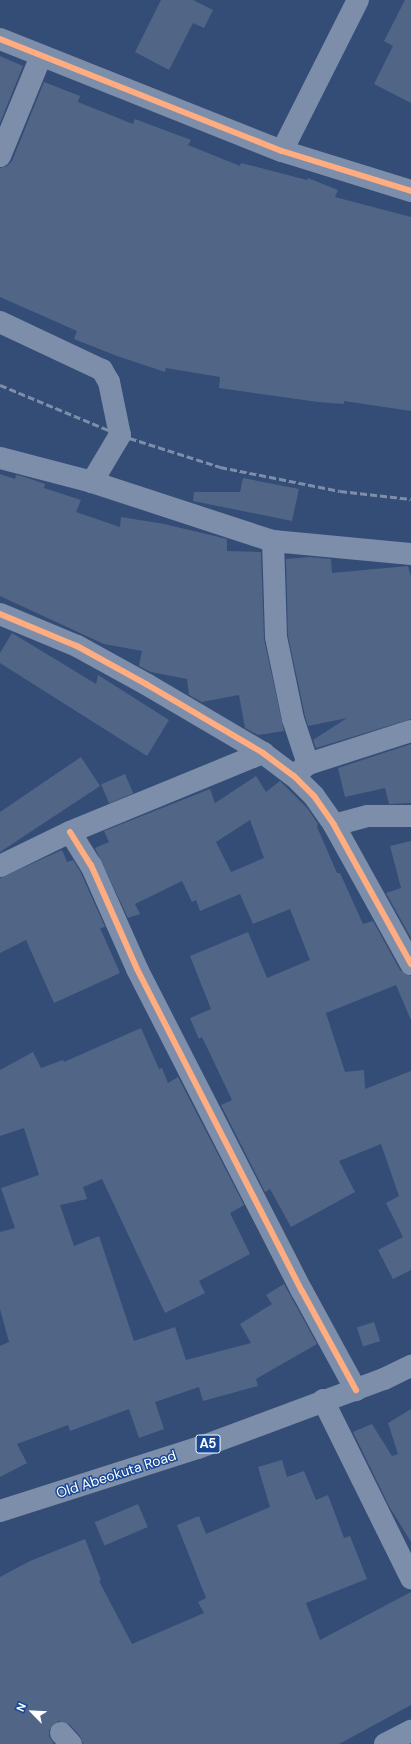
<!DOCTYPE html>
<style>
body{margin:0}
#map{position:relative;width:411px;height:1744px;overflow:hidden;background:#344d77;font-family:"DM Sans",sans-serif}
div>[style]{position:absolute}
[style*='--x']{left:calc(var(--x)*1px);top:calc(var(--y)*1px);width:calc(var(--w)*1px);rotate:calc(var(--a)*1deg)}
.building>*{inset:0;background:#516587;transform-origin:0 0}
.minor>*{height:22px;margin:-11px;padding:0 11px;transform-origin:11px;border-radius:11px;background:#7d8eaa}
.trunk>*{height:22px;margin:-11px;padding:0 11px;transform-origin:11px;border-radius:11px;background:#7c8ea9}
.rail>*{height:3px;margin-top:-1.5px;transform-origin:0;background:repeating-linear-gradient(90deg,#7d8ea9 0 7px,transparent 0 10px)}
.cycleway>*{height:6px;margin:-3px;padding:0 3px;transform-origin:3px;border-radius:3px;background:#ffac80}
span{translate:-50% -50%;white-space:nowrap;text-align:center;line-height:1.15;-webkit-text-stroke:3px #174794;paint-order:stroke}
.shield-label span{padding:1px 3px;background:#174794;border:1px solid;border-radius:3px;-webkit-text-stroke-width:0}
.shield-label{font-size:13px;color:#fff;font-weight:700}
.street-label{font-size:14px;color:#fff}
.north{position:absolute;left:12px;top:1692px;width:40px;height:40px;-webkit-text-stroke:3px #174794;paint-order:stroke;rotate:294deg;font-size:11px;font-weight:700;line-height:16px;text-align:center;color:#fff}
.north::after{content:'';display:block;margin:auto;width:14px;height:18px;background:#fff;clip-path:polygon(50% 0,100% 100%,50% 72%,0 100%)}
</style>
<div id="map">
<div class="building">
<i style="clip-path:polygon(161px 0,193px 0,213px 10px,204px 28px,193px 23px,169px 70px,135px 52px)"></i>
<i style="clip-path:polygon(405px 0,411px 0,411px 103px,374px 84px,393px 46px,384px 41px)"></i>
<i style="clip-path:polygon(0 56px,23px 66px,0 123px)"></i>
<i style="clip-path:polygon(44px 82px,80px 96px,78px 102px,133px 124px,135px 119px,191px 140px,188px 145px,240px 166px,241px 163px,307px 180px,308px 178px,338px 190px,335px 197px,411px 217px,411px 411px,344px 401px,344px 404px,318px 402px,219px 388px,220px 377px,166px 368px,165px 372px,117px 356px,74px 339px,77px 331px,0 297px,0 168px,7px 166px,12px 161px)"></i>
<i style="clip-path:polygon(0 474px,15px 479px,16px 475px,25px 477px,45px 484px,44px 488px,81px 500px,76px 512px,120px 527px,121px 517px,164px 524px,227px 539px,227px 551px,261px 552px,264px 639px,284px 731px,258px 735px,245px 728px,239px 695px,202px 702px,189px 695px,187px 679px,151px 672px,139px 666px,142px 651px,104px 644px,0 596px)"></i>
<i style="clip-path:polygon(243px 478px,299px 489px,292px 521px,193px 501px,194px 492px,240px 492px)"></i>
<i style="clip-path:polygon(310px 557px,331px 559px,332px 573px,408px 566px,411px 577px,411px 719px,316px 748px,313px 740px,347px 718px,308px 726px,305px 716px,288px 636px,286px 559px)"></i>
<i style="clip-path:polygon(12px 633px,96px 684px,98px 675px,169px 720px,147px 756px,0 663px,0 653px)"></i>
<i style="clip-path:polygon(411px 744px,411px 803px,389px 804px,385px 788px,345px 797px,338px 768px)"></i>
<i style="clip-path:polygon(81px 757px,100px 786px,0 852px,0 812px)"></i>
<i style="left:125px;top:774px;width:21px;height:26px;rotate:67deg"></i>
<i style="clip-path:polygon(evenodd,256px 776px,266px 792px,280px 781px,308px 809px,318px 824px,317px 827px,337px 873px,340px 873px,363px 924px,373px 921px,400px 970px,411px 976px,411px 1020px,396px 985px,326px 1013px,345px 1072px,364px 1070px,365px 1089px,411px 1071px,411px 1270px,393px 1279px,378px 1250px,403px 1237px,386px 1203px,399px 1196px,381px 1144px,339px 1161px,355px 1192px,291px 1227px,270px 1189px,265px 1192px,221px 1105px,232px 1100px,202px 1037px,199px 1039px,190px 1018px,211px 1009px,190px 956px,248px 932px,267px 978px,310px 960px,290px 909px,253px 924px,240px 894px,200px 911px,196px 900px,192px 902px,182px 881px,135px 904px,140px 914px,128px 918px,95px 848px,109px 842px,104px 831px,210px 789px,215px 803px,256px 776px,250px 820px,264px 858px,231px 872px,216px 842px,250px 820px)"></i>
<i style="clip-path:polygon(411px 841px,411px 938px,386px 893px,401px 888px,390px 846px)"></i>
<i style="clip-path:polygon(62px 850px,67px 862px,73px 860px,80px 871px,105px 927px,100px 928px,120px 973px,54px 1003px,26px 940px,0 953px,0 878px)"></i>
<i style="clip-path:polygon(141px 1028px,159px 1069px,162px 1068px,168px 1083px,178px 1077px,244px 1205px,230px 1213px,250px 1254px,199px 1281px,205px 1293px,165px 1313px,102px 1179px,83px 1187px,87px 1199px,60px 1205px,74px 1246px,99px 1236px,134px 1341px,175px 1327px,186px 1360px,251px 1343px,240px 1324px,272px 1304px,266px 1295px,284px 1284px,317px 1344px,256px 1379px,258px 1386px,203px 1401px,199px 1387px,155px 1402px,164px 1429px,139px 1438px,129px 1409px,70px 1431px,68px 1425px,17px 1444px,27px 1463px,0 1477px,0 1346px,9px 1342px,0 1309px,0 1232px,15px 1228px,1px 1188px,39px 1175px,24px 1128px,0 1136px,0 1070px,33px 1052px,41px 1068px,63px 1060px,64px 1062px)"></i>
<i style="left:374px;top:1322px;width:20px;height:18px;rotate:72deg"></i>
<i style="clip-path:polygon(411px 1409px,411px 1542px,389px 1506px,353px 1432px,372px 1424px,392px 1456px,398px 1454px,388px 1423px)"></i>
<i style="clip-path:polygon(282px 1460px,287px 1477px,304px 1471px,316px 1500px,328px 1495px,344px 1538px,350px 1536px,367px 1579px,306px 1603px,320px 1640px,411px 1592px,411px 1705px,339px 1744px,83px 1744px,80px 1736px,70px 1725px,59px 1721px,49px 1730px,49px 1736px,54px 1744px,0 1744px,0 1577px,30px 1561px,85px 1539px,101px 1580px,99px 1581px,132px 1644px,204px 1613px,198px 1602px,206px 1598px,177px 1525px,199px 1516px,206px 1534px,270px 1507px,258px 1467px)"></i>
<i style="left:138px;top:1504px;width:25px;height:47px;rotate:67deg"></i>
</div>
<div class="minor">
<i style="--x:0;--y:39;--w:303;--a:21.7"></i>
<i style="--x:282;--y:151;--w:135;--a:17.2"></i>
<i style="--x:282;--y:151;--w:169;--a:-63.3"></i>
<i style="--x:0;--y:156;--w:108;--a:-67.7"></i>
<i style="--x:0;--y:322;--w:113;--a:25.2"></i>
<i style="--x:102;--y:370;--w:14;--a:60"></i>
<i style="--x:109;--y:382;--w:54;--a:78.3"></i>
<i style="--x:120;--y:435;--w:55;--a:120.8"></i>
<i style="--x:0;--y:458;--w:95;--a:14.6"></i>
<i style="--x:92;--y:482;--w:190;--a:18.1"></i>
<i style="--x:273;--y:541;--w:139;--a:5.4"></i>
<i style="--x:273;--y:541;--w:96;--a:88.2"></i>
<i style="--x:276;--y:637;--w:84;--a:78.3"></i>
<i style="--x:293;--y:719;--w:47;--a:71.6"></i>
<i style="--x:0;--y:614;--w:83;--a:22.6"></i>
<i style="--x:77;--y:646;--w:79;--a:28.8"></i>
<i style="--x:146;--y:684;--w:136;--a:30.5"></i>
<i style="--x:263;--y:753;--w:39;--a:37"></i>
<i style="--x:294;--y:776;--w:28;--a:45"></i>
<i style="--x:314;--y:796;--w:35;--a:55"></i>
<i style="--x:334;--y:825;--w:159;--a:61"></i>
<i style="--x:296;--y:774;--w:16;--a:-40"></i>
<i style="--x:308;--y:764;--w:108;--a:-17.8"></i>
<i style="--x:334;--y:825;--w:35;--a:-15"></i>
<i style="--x:368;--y:816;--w:43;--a:0"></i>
<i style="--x:70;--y:832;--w:39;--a:58"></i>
<i style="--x:91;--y:865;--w:114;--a:66.1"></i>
<i style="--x:137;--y:969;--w:362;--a:62.9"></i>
<i style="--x:302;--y:1291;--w:113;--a:61.4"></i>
<i style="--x:0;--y:866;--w:78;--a:-25.9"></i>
<i style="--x:70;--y:832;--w:209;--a:-22.3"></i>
<i style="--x:323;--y:1400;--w:199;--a:63.7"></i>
<i style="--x:61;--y:1733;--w:15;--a:48"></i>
<i style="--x:385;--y:1744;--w:29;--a:-27"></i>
</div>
<div class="trunk">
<i style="--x:0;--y:1511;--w:208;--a:-17.7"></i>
<i style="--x:198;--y:1448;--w:198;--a:-20.4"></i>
<i style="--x:384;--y:1379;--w:30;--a:-26"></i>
</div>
<div class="rail">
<i style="--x:0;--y:385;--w:130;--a:22.6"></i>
<i style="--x:120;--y:435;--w:105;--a:17.7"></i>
<i style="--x:220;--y:467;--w:122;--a:11.3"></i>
<i style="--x:340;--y:491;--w:71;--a:6.4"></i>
</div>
<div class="cycleway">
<i style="--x:0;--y:39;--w:303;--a:21.7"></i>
<i style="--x:282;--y:151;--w:135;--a:17.2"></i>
<i style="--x:0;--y:614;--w:83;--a:22.6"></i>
<i style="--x:77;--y:646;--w:79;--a:28.8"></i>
<i style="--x:146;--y:684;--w:136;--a:30.5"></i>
<i style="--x:263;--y:753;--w:39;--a:37"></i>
<i style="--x:294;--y:776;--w:28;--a:45"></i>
<i style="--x:314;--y:796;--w:35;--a:55"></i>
<i style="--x:334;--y:825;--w:159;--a:61"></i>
<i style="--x:70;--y:832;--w:39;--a:58"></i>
<i style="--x:91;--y:865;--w:114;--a:66.1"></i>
<i style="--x:137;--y:969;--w:362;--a:62.9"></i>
<i style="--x:302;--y:1291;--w:113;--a:61.4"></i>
</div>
<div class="shield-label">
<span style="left:208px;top:1444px">A5</span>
</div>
<div class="street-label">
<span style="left:116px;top:1474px;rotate:-18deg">Old Abeokuta Road</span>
</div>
<div class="north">N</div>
</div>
